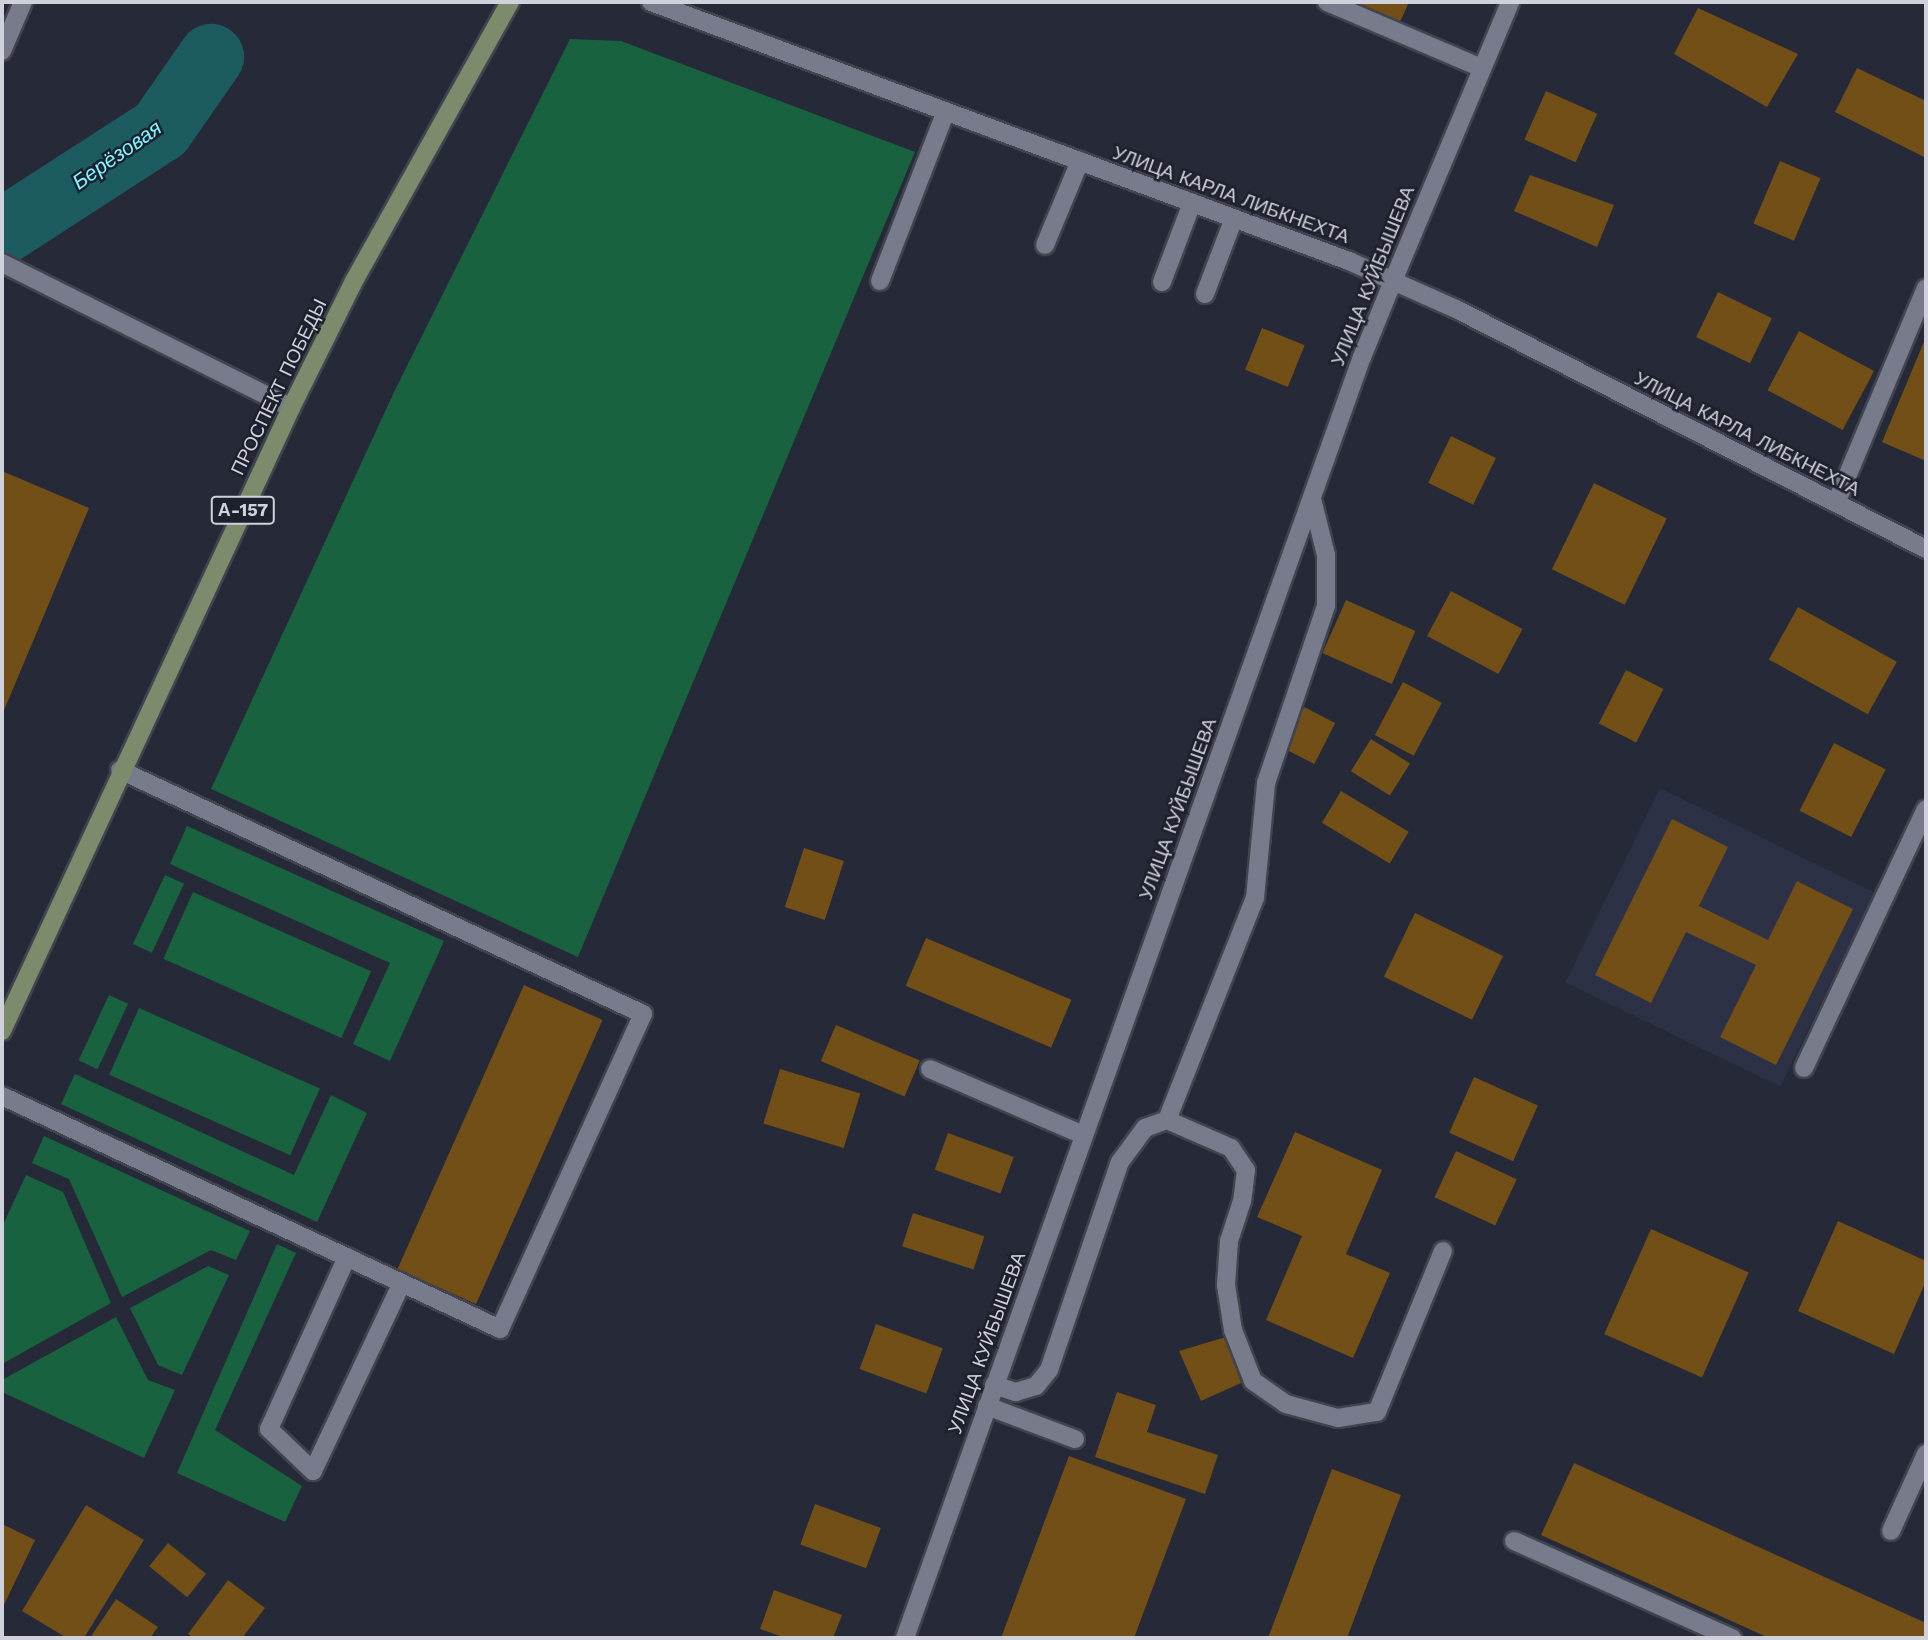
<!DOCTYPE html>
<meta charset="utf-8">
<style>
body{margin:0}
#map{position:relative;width:1928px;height:1640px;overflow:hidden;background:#262937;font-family:"Work Sans",sans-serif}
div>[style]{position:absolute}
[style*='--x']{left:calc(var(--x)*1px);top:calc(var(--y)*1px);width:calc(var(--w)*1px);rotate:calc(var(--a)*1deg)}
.built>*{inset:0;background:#2d3145;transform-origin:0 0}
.green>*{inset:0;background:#19623f;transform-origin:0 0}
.river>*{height:66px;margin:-33px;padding:0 33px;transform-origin:33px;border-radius:33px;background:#1c5c61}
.building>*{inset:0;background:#724f16;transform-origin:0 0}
.roads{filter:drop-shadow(2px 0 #41444f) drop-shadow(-2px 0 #41444f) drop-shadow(0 2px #41444f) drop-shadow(0 -2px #41444f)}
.service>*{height:18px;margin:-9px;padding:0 9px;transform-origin:9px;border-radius:9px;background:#777b8b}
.minor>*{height:18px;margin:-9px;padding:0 9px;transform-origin:9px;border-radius:9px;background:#777b8b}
.tertiary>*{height:18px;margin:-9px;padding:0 9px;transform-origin:9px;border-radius:9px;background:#777b8b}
.secondary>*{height:18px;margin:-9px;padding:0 9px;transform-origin:9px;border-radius:9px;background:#777b8b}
.primary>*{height:18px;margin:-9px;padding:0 9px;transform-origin:9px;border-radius:9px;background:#7c8b6b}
span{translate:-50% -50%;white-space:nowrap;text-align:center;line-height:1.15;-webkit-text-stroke:5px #1d202d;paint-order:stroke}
.shield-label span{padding:2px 5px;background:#1d202d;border:2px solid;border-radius:5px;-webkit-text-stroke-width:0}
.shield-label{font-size:18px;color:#d0d2db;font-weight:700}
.street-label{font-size:19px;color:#d0d2db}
.water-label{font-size:21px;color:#7ef5ff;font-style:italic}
.frame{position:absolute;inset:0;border:4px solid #d0d2db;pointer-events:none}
</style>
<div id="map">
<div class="built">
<i style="left:1660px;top:788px;width:239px;height:216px;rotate:26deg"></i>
</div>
<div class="green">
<i style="clip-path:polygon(570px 39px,621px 41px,915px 152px,578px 957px,211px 789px,394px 392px)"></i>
<i style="clip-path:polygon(187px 826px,444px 941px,390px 1061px,353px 1044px,390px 963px,170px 864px)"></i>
<i style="left:165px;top:875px;width:21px;height:76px;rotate:25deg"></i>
<i style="left:193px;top:892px;width:195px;height:73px;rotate:24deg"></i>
<i style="left:109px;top:995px;width:21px;height:72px;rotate:25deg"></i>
<i style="left:139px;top:1008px;width:198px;height:73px;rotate:24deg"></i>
<i style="clip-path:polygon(75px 1074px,294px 1175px,331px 1095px,367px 1113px,317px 1222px,61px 1104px)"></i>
<i style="clip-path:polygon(44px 1136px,250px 1231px,236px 1260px,211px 1250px,122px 1297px,69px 1179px,32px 1163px)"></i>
<i style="clip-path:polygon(26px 1175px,63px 1192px,111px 1303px,2px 1364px,2px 1227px)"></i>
<i style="clip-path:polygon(277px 1244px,296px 1253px,215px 1430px,302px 1486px,285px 1522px,177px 1473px)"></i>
<i style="clip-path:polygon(208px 1266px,229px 1275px,182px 1375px,158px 1365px,130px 1308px)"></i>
<i style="clip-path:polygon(116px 1317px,148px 1380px,175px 1390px,144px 1458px,2px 1392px,2px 1380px)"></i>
</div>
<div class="river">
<i style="--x:2;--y:232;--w:189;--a:-32.9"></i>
<i style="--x:161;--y:129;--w:88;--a:-55.2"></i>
</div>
<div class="building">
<i style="clip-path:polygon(1354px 2px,1409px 2px,1400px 22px)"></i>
<i style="clip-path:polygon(1698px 8px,1798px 54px,1767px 107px,1674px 54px)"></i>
<i style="clip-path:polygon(1857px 68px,1926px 101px,1926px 158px,1835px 112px)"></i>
<i style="left:1546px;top:91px;width:56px;height:53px;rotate:24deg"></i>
<i style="left:1780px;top:161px;width:44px;height:68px;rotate:23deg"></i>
<i style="clip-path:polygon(1530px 175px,1614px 205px,1597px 247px,1514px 211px)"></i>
<i style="left:1718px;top:292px;width:60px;height:50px;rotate:26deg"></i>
<i style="left:1262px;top:328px;width:46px;height:45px;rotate:22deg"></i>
<i style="left:1799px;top:331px;width:85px;height:67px;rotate:28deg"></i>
<i style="clip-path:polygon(1926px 337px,1926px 461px,1882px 442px)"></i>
<i style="left:1451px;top:436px;width:50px;height:52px;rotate:26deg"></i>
<i style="clip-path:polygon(2px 471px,89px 508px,2px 715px)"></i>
<i style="left:1594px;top:483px;width:81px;height:96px;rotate:26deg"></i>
<i style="left:1451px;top:591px;width:81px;height:51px;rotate:28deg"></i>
<i style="left:1346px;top:600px;width:76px;height:58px;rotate:24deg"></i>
<i style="left:1798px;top:607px;width:113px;height:60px;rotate:29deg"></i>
<i style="left:1626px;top:670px;width:42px;height:60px;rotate:27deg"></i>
<i style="left:1403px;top:682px;width:44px;height:60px;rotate:28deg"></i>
<i style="left:1304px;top:707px;width:35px;height:46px;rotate:27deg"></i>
<i style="left:1371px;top:739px;width:46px;height:38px;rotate:32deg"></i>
<i style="left:1834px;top:743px;width:58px;height:76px;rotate:27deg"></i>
<i style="left:1341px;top:791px;width:79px;height:37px;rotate:31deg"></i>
<i style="clip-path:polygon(1672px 819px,1728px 847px,1699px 906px,1768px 940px,1797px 881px,1853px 909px,1776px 1065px,1720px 1037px,1756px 965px,1686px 932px,1651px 1003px,1595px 975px)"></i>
<i style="left:804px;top:848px;width:42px;height:62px;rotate:18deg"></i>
<i style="left:1415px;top:913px;width:98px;height:71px;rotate:26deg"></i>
<i style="left:926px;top:938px;width:158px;height:52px;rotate:23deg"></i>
<i style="left:524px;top:985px;width:86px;height:311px;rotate:24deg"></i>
<i style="left:836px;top:1025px;width:91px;height:39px;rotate:23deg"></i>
<i style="left:780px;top:1069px;width:84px;height:57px;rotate:17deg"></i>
<i style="left:1474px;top:1077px;width:70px;height:61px;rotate:24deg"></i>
<i style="clip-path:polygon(1295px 1132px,1382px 1170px,1346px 1254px,1390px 1273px,1353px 1358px,1266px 1320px,1302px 1236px,1257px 1217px)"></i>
<i style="left:948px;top:1133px;width:70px;height:39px;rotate:20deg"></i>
<i style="left:1456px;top:1151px;width:67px;height:51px;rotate:25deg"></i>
<i style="left:913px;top:1213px;width:75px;height:35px;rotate:18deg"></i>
<i style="clip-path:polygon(1838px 1221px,1926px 1261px,1926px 1281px,1894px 1354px,1798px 1311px)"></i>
<i style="left:1651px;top:1229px;width:107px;height:115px;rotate:24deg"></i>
<i style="left:876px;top:1324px;width:71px;height:48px;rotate:20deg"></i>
<i style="clip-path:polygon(1226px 1337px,1241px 1383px,1201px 1401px,1179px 1351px)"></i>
<i style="clip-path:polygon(1117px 1392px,1156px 1405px,1147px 1432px,1218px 1455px,1205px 1494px,1095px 1457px)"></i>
<i style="clip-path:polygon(1069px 1456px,1186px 1499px,1134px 1638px,1001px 1638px)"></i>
<i style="clip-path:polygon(1574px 1463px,1926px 1623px,1926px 1638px,1769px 1638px,1541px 1535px)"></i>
<i style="clip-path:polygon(1332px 1469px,1401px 1495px,1347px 1638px,1268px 1638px)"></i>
<i style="left:815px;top:1504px;width:70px;height:43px;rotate:20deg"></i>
<i style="clip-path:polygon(86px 1505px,144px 1540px,84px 1638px,67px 1638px,22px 1611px)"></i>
<i style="clip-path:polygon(2px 1524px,35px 1540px,2px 1609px)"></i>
<i style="left:168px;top:1543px;width:49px;height:30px;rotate:39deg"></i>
<i style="clip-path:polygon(228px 1580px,265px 1608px,242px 1638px,194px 1638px,188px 1634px)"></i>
<i style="clip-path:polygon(774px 1590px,842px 1615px,833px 1638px,786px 1638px,760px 1629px)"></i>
<i style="clip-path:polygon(116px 1599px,158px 1627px,150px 1638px,90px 1638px)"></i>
</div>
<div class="roads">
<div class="service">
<i style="--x:1327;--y:2;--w:168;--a:23.1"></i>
<i style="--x:1045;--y:245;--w:91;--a:-67.4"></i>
<i style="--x:880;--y:281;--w:182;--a:-68.8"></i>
<i style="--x:1162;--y:282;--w:85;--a:-69.2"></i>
<i style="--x:1205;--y:294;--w:81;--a:-69.1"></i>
<i style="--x:1836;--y:503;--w:233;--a:-67.3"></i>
<i style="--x:1804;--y:1068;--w:286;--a:-64.8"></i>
<i style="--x:930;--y:1069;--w:167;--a:23.3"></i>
<i style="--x:2;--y:1096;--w:550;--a:25.07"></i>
<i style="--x:500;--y:1329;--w:346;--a:-65.6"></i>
<i style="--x:643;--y:1014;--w:577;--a:-154.99"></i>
<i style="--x:1167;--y:1120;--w:70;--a:23.6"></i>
<i style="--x:1231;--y:1148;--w:27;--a:56"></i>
<i style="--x:1246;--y:1170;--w:31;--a:97"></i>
<i style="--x:1242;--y:1201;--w:42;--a:108"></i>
<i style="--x:1229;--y:1241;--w:44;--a:93.9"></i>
<i style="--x:1226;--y:1285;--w:46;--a:81.2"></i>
<i style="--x:1233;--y:1330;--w:55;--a:68.6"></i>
<i style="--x:1253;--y:1381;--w:40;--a:34.9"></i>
<i style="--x:1286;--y:1404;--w:54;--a:15.1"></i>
<i style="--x:1338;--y:1418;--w:39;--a:-9"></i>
<i style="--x:1377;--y:1412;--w:174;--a:-67.7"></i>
<i style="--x:347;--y:1257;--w:189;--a:114.4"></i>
<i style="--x:269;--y:1429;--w:61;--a:43.7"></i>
<i style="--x:313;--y:1471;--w:208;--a:-64.7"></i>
<i style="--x:994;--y:1385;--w:23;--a:18"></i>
<i style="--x:1016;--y:1392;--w:21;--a:-17"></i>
<i style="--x:1036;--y:1386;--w:21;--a:-51"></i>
<i style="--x:1049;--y:1370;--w:220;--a:-71.2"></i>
<i style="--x:1120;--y:1162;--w:42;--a:-53.7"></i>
<i style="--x:1145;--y:1128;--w:23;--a:-20"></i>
<i style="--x:1167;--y:1120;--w:239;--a:-68.4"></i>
<i style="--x:1255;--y:898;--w:116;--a:-84.5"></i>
<i style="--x:1266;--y:783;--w:187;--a:-71.3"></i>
<i style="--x:1326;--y:606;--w:51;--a:-90"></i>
<i style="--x:1326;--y:555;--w:58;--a:-104"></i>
<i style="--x:987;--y:1406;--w:94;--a:20.6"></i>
<i style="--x:1514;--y:1541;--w:239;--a:24"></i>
</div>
<div class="minor">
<i style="--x:2;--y:51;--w:53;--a:-66.8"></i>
<i style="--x:2;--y:263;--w:323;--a:26.6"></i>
<i style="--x:1891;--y:1531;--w:85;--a:-65.6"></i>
</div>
<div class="tertiary">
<i style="--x:905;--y:1638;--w:1360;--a:-70.37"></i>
<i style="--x:1362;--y:357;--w:82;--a:-67.8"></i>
<i style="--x:1393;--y:281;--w:69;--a:24"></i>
<i style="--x:1456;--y:309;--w:528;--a:27.05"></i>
</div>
<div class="secondary">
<i style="--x:651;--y:2;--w:745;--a:20.36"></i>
<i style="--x:1349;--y:261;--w:48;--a:24.4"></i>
<i style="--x:1393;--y:281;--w:303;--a:-67.2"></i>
</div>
<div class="primary">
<i style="--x:2;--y:1031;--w:687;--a:-65.11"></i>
<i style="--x:291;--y:408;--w:142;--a:-63.6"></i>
<i style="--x:354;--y:281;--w:320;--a:-60.8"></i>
</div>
</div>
<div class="shield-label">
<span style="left:243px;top:510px">А-157</span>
</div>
<div class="street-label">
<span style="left:1231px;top:195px;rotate:20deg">УЛИЦА КАРЛА ЛИБКНЕХТА</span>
<span style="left:1373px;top:276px;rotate:-68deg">УЛИЦА КУЙБЫШЕВА</span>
<span style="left:279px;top:387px;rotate:-64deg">ПРОСПЕКТ ПОБЕДЫ</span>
<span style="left:1747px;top:434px;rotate:27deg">УЛИЦА КАРЛА ЛИБКНЕХТА</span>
<span style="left:1178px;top:809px;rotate:-70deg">УЛИЦА КУЙБЫШЕВА</span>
<span style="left:987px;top:1343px;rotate:-70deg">УЛИЦА КУЙБЫШЕВА</span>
</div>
<div class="water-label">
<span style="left:117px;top:155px;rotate:-35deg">Берёзовая</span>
</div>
<div class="frame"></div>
</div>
